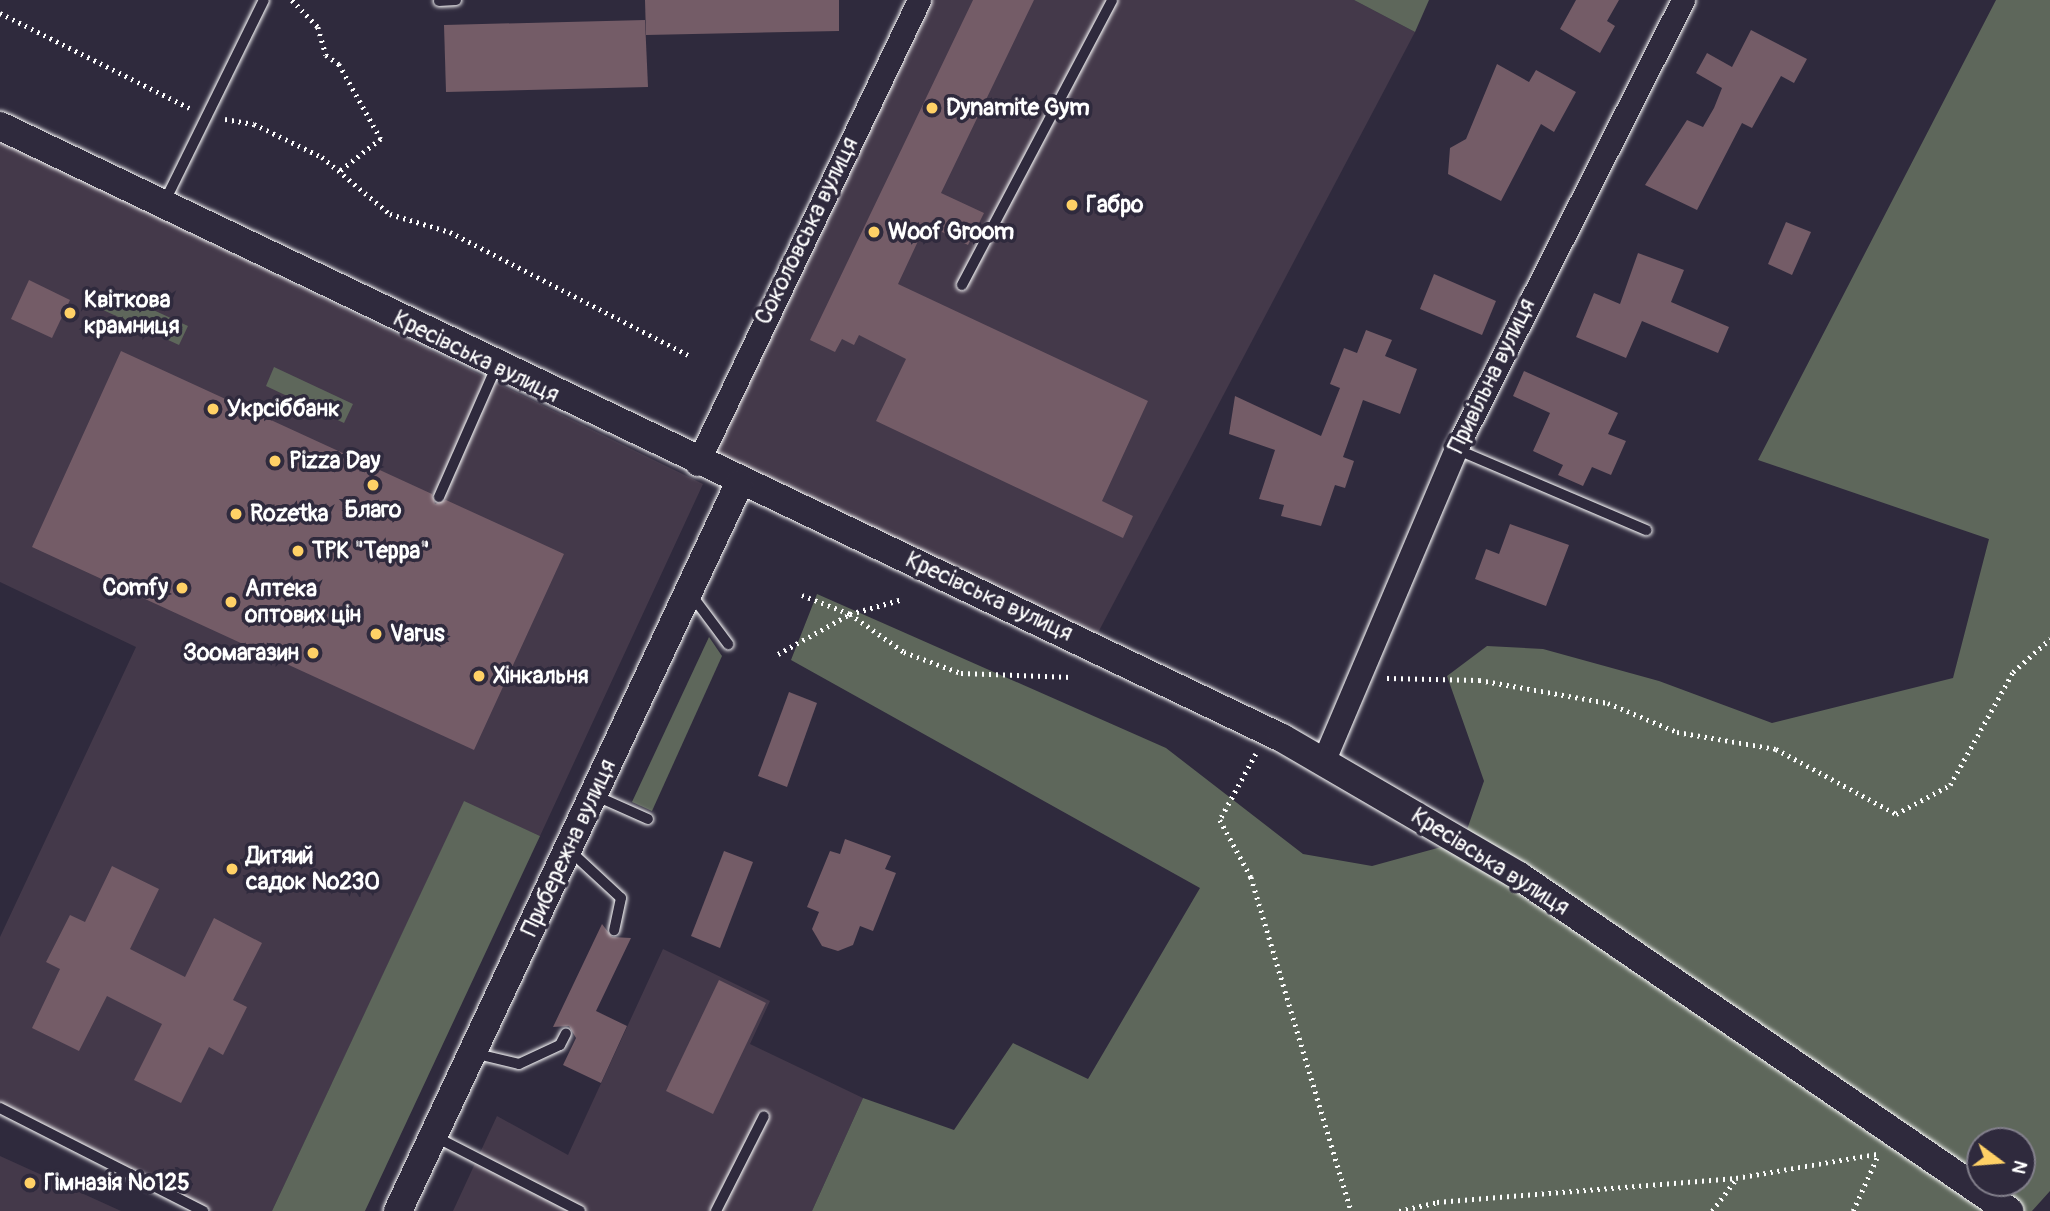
<!DOCTYPE html>
<meta charset="utf-8">
<style>
body{margin:0}
#map{position:relative;width:2050px;height:1211px;overflow:hidden;background:#2f2a3d;font-family:Pangolin,sans-serif}
div>[style]{position:absolute}
.built>*{inset:0;background:#44394a}
.green>*{inset:0;background:#5e675b}
.building>*{inset:0;background:#745c67}
.path>*{height:4.5px;margin-top:-2.25px;transform-origin:0;background:repeating-linear-gradient(90deg,#fff 0 2px,transparent 0 7px)}
.roads{filter:drop-shadow(0 0 2px #fff) drop-shadow(0 0 2px #fff)}
.service>*{height:10px;margin:-5px;padding:0 5px;transform-origin:5px;border-radius:5px;background:#2f2a3d}
.minor>*{height:23px;margin:-11.5px;padding:0 11.5px;transform-origin:11.5px;border-radius:11.5px;background:#2f2a3d}
.tertiary>*{height:28px;margin:-14px;padding:0 14px;transform-origin:14px;border-radius:14px;background:#2f2a3d}
.dots>*{width:19px;height:19px;translate:-50% -50%;box-sizing:border-box;border:4px solid #2f2a3d;border-radius:50%}
span{translate:-50% -50%;white-space:nowrap;text-align:center;line-height:1.15;-webkit-text-stroke:7px #2f2a3d;paint-order:stroke}
.poi-label{font-size:23px;color:#fff;font-weight:700}
.left{translate:0 -50%;text-align:left}
.right{translate:-100% -50%;text-align:right}
.street-label{font-size:23px;color:#fff}
.north{position:absolute;left:1966px;top:1127px;width:70px;height:70px;box-sizing:border-box;background:#2f2a3d;border:2px solid #827f8b;border-radius:50%;rotate:106deg;font-size:19px;font-weight:700;line-height:28px;text-align:center;color:#fff}
.north::after{content:'';display:block;margin:auto;width:24px;height:32px;background:#ffd166;clip-path:polygon(50% 0,100% 100%,50% 72%,0 100%)}
</style>
<div id="map">
<div class="built">
<div style="clip-path:polygon(919px 0,1354px 0,1415px 32px,1092px 644px,697px 464px)"></div>
<div style="clip-path:polygon(0 140px,703px 484px,540px 836px,464px 802px,272px 1211px,212px 1211px,0 1112px,0 937px,136px 647px,0 582px)"></div>
<div style="clip-path:polygon(663px 949px,770px 1001px,750px 1044px,863px 1098px,812px 1211px,453px 1211px,497px 1116px,568px 1155px)"></div>
<div style="clip-path:polygon(0 1156px,121px 1211px,0 1211px)"></div>
</div>
<div class="green">
<div style="clip-path:polygon(1354px 0,1429px 0,1415px 32px)"></div>
<div style="clip-path:polygon(evenodd,1996px 0,2050px 0,2050px 1191px,2032px 1211px,812px 1211px,863px 1098px,954px 1130px,1013px 1043px,1088px 1079px,1200px 888px,791px 660px,817px 594px,1166px 748px,1303px 854px,1372px 866px,1463px 841px,1484px 781px,1447px 676px,1487px 646px,1543px 649px,1659px 681px,1772px 723px,1953px 678px,1989px 539px,1758px 460px,1996px 0,1980px 1141px,2022px 1141px,2022px 1183px,1980px 1183px,1980px 1141px)"></div>
<div style="clip-path:polygon(110px 290px,188px 326px,179px 345px,101px 309px)"></div>
<div style="clip-path:polygon(274px 367px,353px 404px,344px 423px,266px 386px)"></div>
<div style="clip-path:polygon(709px 637px,722px 656px,652px 811px,632px 802px)"></div>
<div style="clip-path:polygon(464px 801px,540px 836px,365px 1211px,272px 1211px)"></div>
</div>
<div class="building">
<div style="clip-path:polygon(645px 0,839px 0,839px 31px,646px 35px)"></div>
<div style="clip-path:polygon(973px 0,1034px 0,941px 193px,984px 213px,968px 245px,926px 224px,898px 284px,1148px 401px,1102px 501px,1133px 516px,1123px 538px,876px 421px,906px 359px,859px 335px,854px 345px,842px 339px,835px 352px,810px 340px)"></div>
<div style="clip-path:polygon(1576px 0,1619px 0,1607px 21px,1615px 26px,1600px 53px,1560px 29px)"></div>
<div style="clip-path:polygon(645px 20px,648px 87px,446px 92px,444px 25px)"></div>
<div style="clip-path:polygon(1751px 30px,1807px 59px,1794px 83px,1781px 76px,1752px 128px,1742px 123px,1697px 210px,1645px 185px,1687px 120px,1703px 127px,1714px 108px,1722px 88px,1696px 73px,1707px 53px,1732px 67px)"></div>
<div style="clip-path:polygon(1497px 64px,1529px 82px,1536px 70px,1576px 92px,1554px 132px,1541px 124px,1501px 201px,1448px 174px,1450px 148px,1466px 139px)"></div>
<div style="clip-path:polygon(1786px 222px,1811px 232px,1792px 275px,1768px 264px)"></div>
<div style="clip-path:polygon(1638px 253px,1684px 270px,1671px 302px,1729px 327px,1718px 353px,1642px 321px,1626px 358px,1576px 337px,1594px 293px,1620px 304px)"></div>
<div style="clip-path:polygon(1434px 274px,1496px 301px,1482px 335px,1420px 309px)"></div>
<div style="clip-path:polygon(29px 280px,70px 300px,52px 338px,11px 319px)"></div>
<div style="clip-path:polygon(1366px 330px,1392px 340px,1385px 356px,1417px 369px,1400px 414px,1363px 400px,1343px 457px,1354px 461px,1345px 488px,1335px 485px,1321px 526px,1281px 516px,1284px 505px,1259px 499px,1275px 450px,1229px 434px,1235px 396px,1321px 436px,1340px 388px,1330px 384px,1344px 348px,1357px 353px)"></div>
<div style="clip-path:polygon(121px 351px,432px 494px,435px 504px,446px 500px,564px 554px,474px 750px,32px 547px)"></div>
<div style="clip-path:polygon(1524px 371px,1618px 413px,1608px 434px,1626px 441px,1611px 475px,1592px 467px,1583px 486px,1558px 475px,1563px 465px,1533px 451px,1550px 413px,1513px 396px)"></div>
<div style="clip-path:polygon(1510px 524px,1569px 545px,1546px 606px,1475px 579px,1486px 549px,1499px 554px)"></div>
<div style="clip-path:polygon(789px 692px,817px 703px,787px 787px,758px 776px)"></div>
<div style="clip-path:polygon(845px 839px,891px 856px,885px 869px,896px 873px,873px 931px,860px 926px,853px 945px,838px 951px,822px 946px,812px 929px,819px 912px,807px 907px,830px 851px,840px 854px)"></div>
<div style="clip-path:polygon(724px 851px,753px 862px,720px 948px,691px 936px)"></div>
<div style="clip-path:polygon(112px 866px,159px 889px,130px 949px,185px 977px,214px 918px,262px 943px,233px 1000px,247px 1007px,223px 1055px,209px 1047px,181px 1103px,134px 1080px,162px 1024px,107px 996px,79px 1051px,32px 1028px,60px 969px,46px 962px,70px 915px,85px 922px)"></div>
<div style="clip-path:polygon(602px 924px,612px 937px,631px 938px,596px 1011px,627px 1026px,601px 1083px,563px 1065px,576px 1038px,569px 1026px,553px 1027px)"></div>
<div style="clip-path:polygon(719px 980px,766px 1003px,713px 1114px,666px 1091px)"></div>
</div>
<div class="path">
<div style="left:292px;top:0;width:37px;rotate:46deg"></div>
<div style="left:318px;top:27px;width:29px;rotate:74deg"></div>
<div style="left:326px;top:55px;width:16px;rotate:35deg"></div>
<div style="left:339px;top:64px;width:86px;rotate:60.8deg"></div>
<div style="left:381px;top:139px;width:53px;rotate:141.8deg"></div>
<div style="left:0;top:13px;width:212px;rotate:26.6deg"></div>
<div style="left:225px;top:119px;width:29px;rotate:10deg"></div>
<div style="left:254px;top:124px;width:76px;rotate:25.9deg"></div>
<div style="left:322px;top:157px;width:89px;rotate:40deg"></div>
<div style="left:390px;top:214px;width:63px;rotate:16.7deg"></div>
<div style="left:450px;top:232px;width:268px;rotate:27.3deg"></div>
<div style="left:802px;top:595px;width:52px;rotate:21.6deg"></div>
<div style="left:850px;top:614px;width:66px;rotate:35.1deg"></div>
<div style="left:904px;top:652px;width:61px;rotate:20.2deg"></div>
<div style="left:961px;top:673px;width:111px;rotate:2.1deg"></div>
<div style="left:778px;top:654px;width:82px;rotate:-29.1deg"></div>
<div style="left:850px;top:614px;width:55px;rotate:-15.8deg"></div>
<div style="left:1387px;top:678px;width:92px;rotate:1.2deg"></div>
<div style="left:1479px;top:680px;width:131px;rotate:10.1deg"></div>
<div style="left:1608px;top:703px;width:75px;rotate:22.8deg"></div>
<div style="left:1677px;top:732px;width:100px;rotate:9.7deg"></div>
<div style="left:1776px;top:749px;width:136px;rotate:28.4deg"></div>
<div style="left:1896px;top:814px;width:61px;rotate:-28.2deg"></div>
<div style="left:1950px;top:785px;width:129px;rotate:-60.9deg"></div>
<div style="left:2013px;top:672px;width:50px;rotate:-41.7deg"></div>
<div style="left:1256px;top:754px;width:75px;rotate:118.6deg"></div>
<div style="left:1220px;top:820px;width:65px;rotate:61.5deg"></div>
<div style="left:1251px;top:877px;width:349px;rotate:73.3deg"></div>
<div style="left:1399px;top:1211px;width:39px;rotate:-13deg"></div>
<div style="left:1437px;top:1202px;width:300px;rotate:-4.6deg"></div>
<div style="left:1736px;top:1178px;width:143px;rotate:-9.7deg"></div>
<div style="left:1712px;top:1211px;width:40px;rotate:-53deg"></div>
<div style="left:1853px;top:1211px;width:61px;rotate:-65.9deg"></div>
</div>
<div class="roads">
<div class="service">
<div style="left:439px;top:1px;width:17px;rotate:-3deg"></div>
<div style="left:164px;top:203px;width:226px;rotate:-63.8deg"></div>
<div style="left:962px;top:285px;width:322px;rotate:-62.2deg"></div>
<div style="left:1456px;top:449px;width:207px;rotate:23.1deg"></div>
<div style="left:439px;top:497px;width:142px;rotate:-66.3deg"></div>
<div style="left:690px;top:593px;width:64px;rotate:53.3deg"></div>
<div style="left:594px;top:795px;width:59px;rotate:24deg"></div>
<div style="left:568px;top:849px;width:72px;rotate:42.8deg"></div>
<div style="left:621px;top:898px;width:33px;rotate:102deg"></div>
<div style="left:473px;top:1053px;width:47px;rotate:13.4deg"></div>
<div style="left:519px;top:1064px;width:45px;rotate:-24.9deg"></div>
<div style="left:560px;top:1045px;width:13px;rotate:-63deg"></div>
<div style="left:0;top:1108px;width:228px;rotate:26.9deg"></div>
<div style="left:434px;top:1136px;width:164px;rotate:27.2deg"></div>
<div style="left:716px;top:1211px;width:106px;rotate:-63.2deg"></div>
</div>
<div class="minor">
<div style="left:697px;top:464px;width:514px;rotate:-64.43deg"></div>
<div style="left:1323px;top:762px;width:340px;rotate:-67deg"></div>
<div style="left:1456px;top:449px;width:503px;rotate:-63.18deg"></div>
</div>
<div class="tertiary">
<div style="left:0;top:126px;width:1421px;rotate:25.52deg"></div>
<div style="left:1282px;top:738px;width:274px;rotate:30.2deg"></div>
<div style="left:1519px;top:876px;width:594px;rotate:34.36deg"></div>
<div style="left:398px;top:1211px;width:803px;rotate:-64.87deg"></div>
</div>
</div>
<div class="dots">
<div style="left:932px;top:108px;background:#ffd166"></div>
<div style="left:1072px;top:205px;background:#ffd166"></div>
<div style="left:874px;top:232px;background:#ffd166"></div>
<div style="left:70px;top:313px;background:#ffd166"></div>
<div style="left:213px;top:409px;background:#ffd166"></div>
<div style="left:275px;top:461px;background:#ffd166"></div>
<div style="left:373px;top:485px;background:#ffd166"></div>
<div style="left:236px;top:514px;background:#ffd166"></div>
<div style="left:298px;top:551px;background:#ffd166"></div>
<div style="left:182px;top:588px;background:#ffd166"></div>
<div style="left:231px;top:602px;background:#ffd166"></div>
<div style="left:376px;top:634px;background:#ffd166"></div>
<div style="left:313px;top:653px;background:#ffd166"></div>
<div style="left:479px;top:676px;background:#ffd166"></div>
<div style="left:232px;top:869px;background:#ffd166"></div>
<div style="left:30px;top:1183px;background:#ffd166"></div>
</div>
<div class="poi-label">
<span class="left" style="left:946px;top:108px">Dynamite Gym</span>
<span class="left" style="left:1086px;top:205px">Габро</span>
<span class="left" style="left:888px;top:232px">Woof Groom</span>
<span class="left" style="left:84px;top:313px">Квіткова<br>крамниця</span>
<span class="left" style="left:227px;top:409px">Укрсіббанк</span>
<span class="left" style="left:289px;top:461px">Pizza Day</span>
<span style="left:373px;top:510px">Благо</span>
<span class="left" style="left:250px;top:514px">Rozetka</span>
<span class="left" style="left:312px;top:551px">ТРК "Терра"</span>
<span class="right" style="left:168px;top:588px">Comfy</span>
<span class="left" style="left:245px;top:602px">Аптека<br>оптових цін</span>
<span class="left" style="left:390px;top:634px">Varus</span>
<span class="right" style="left:299px;top:653px">Зоомагазин</span>
<span class="left" style="left:493px;top:676px">Хінкальня</span>
<span class="left" style="left:246px;top:869px">Дитяий<br>садок №230</span>
<span class="left" style="left:44px;top:1183px">Гімназія №125</span>
</div>
<div class="street-label">
<span style="left:807px;top:231px;rotate:-64deg">Соколовська вулиця</span>
<span style="left:476px;top:357px;rotate:26deg">Кресівська вулиця</span>
<span style="left:1492px;top:376px;rotate:-64deg">Привільна вулиця</span>
<span style="left:989px;top:597px;rotate:25deg">Кресівська вулиця</span>
<span style="left:569px;top:848px;rotate:-65deg">Прибережна вулиця</span>
<span style="left:1490px;top:862px;rotate:32deg">Кресівська вулиця</span>
</div>
<div class="north">N</div>
</div>
